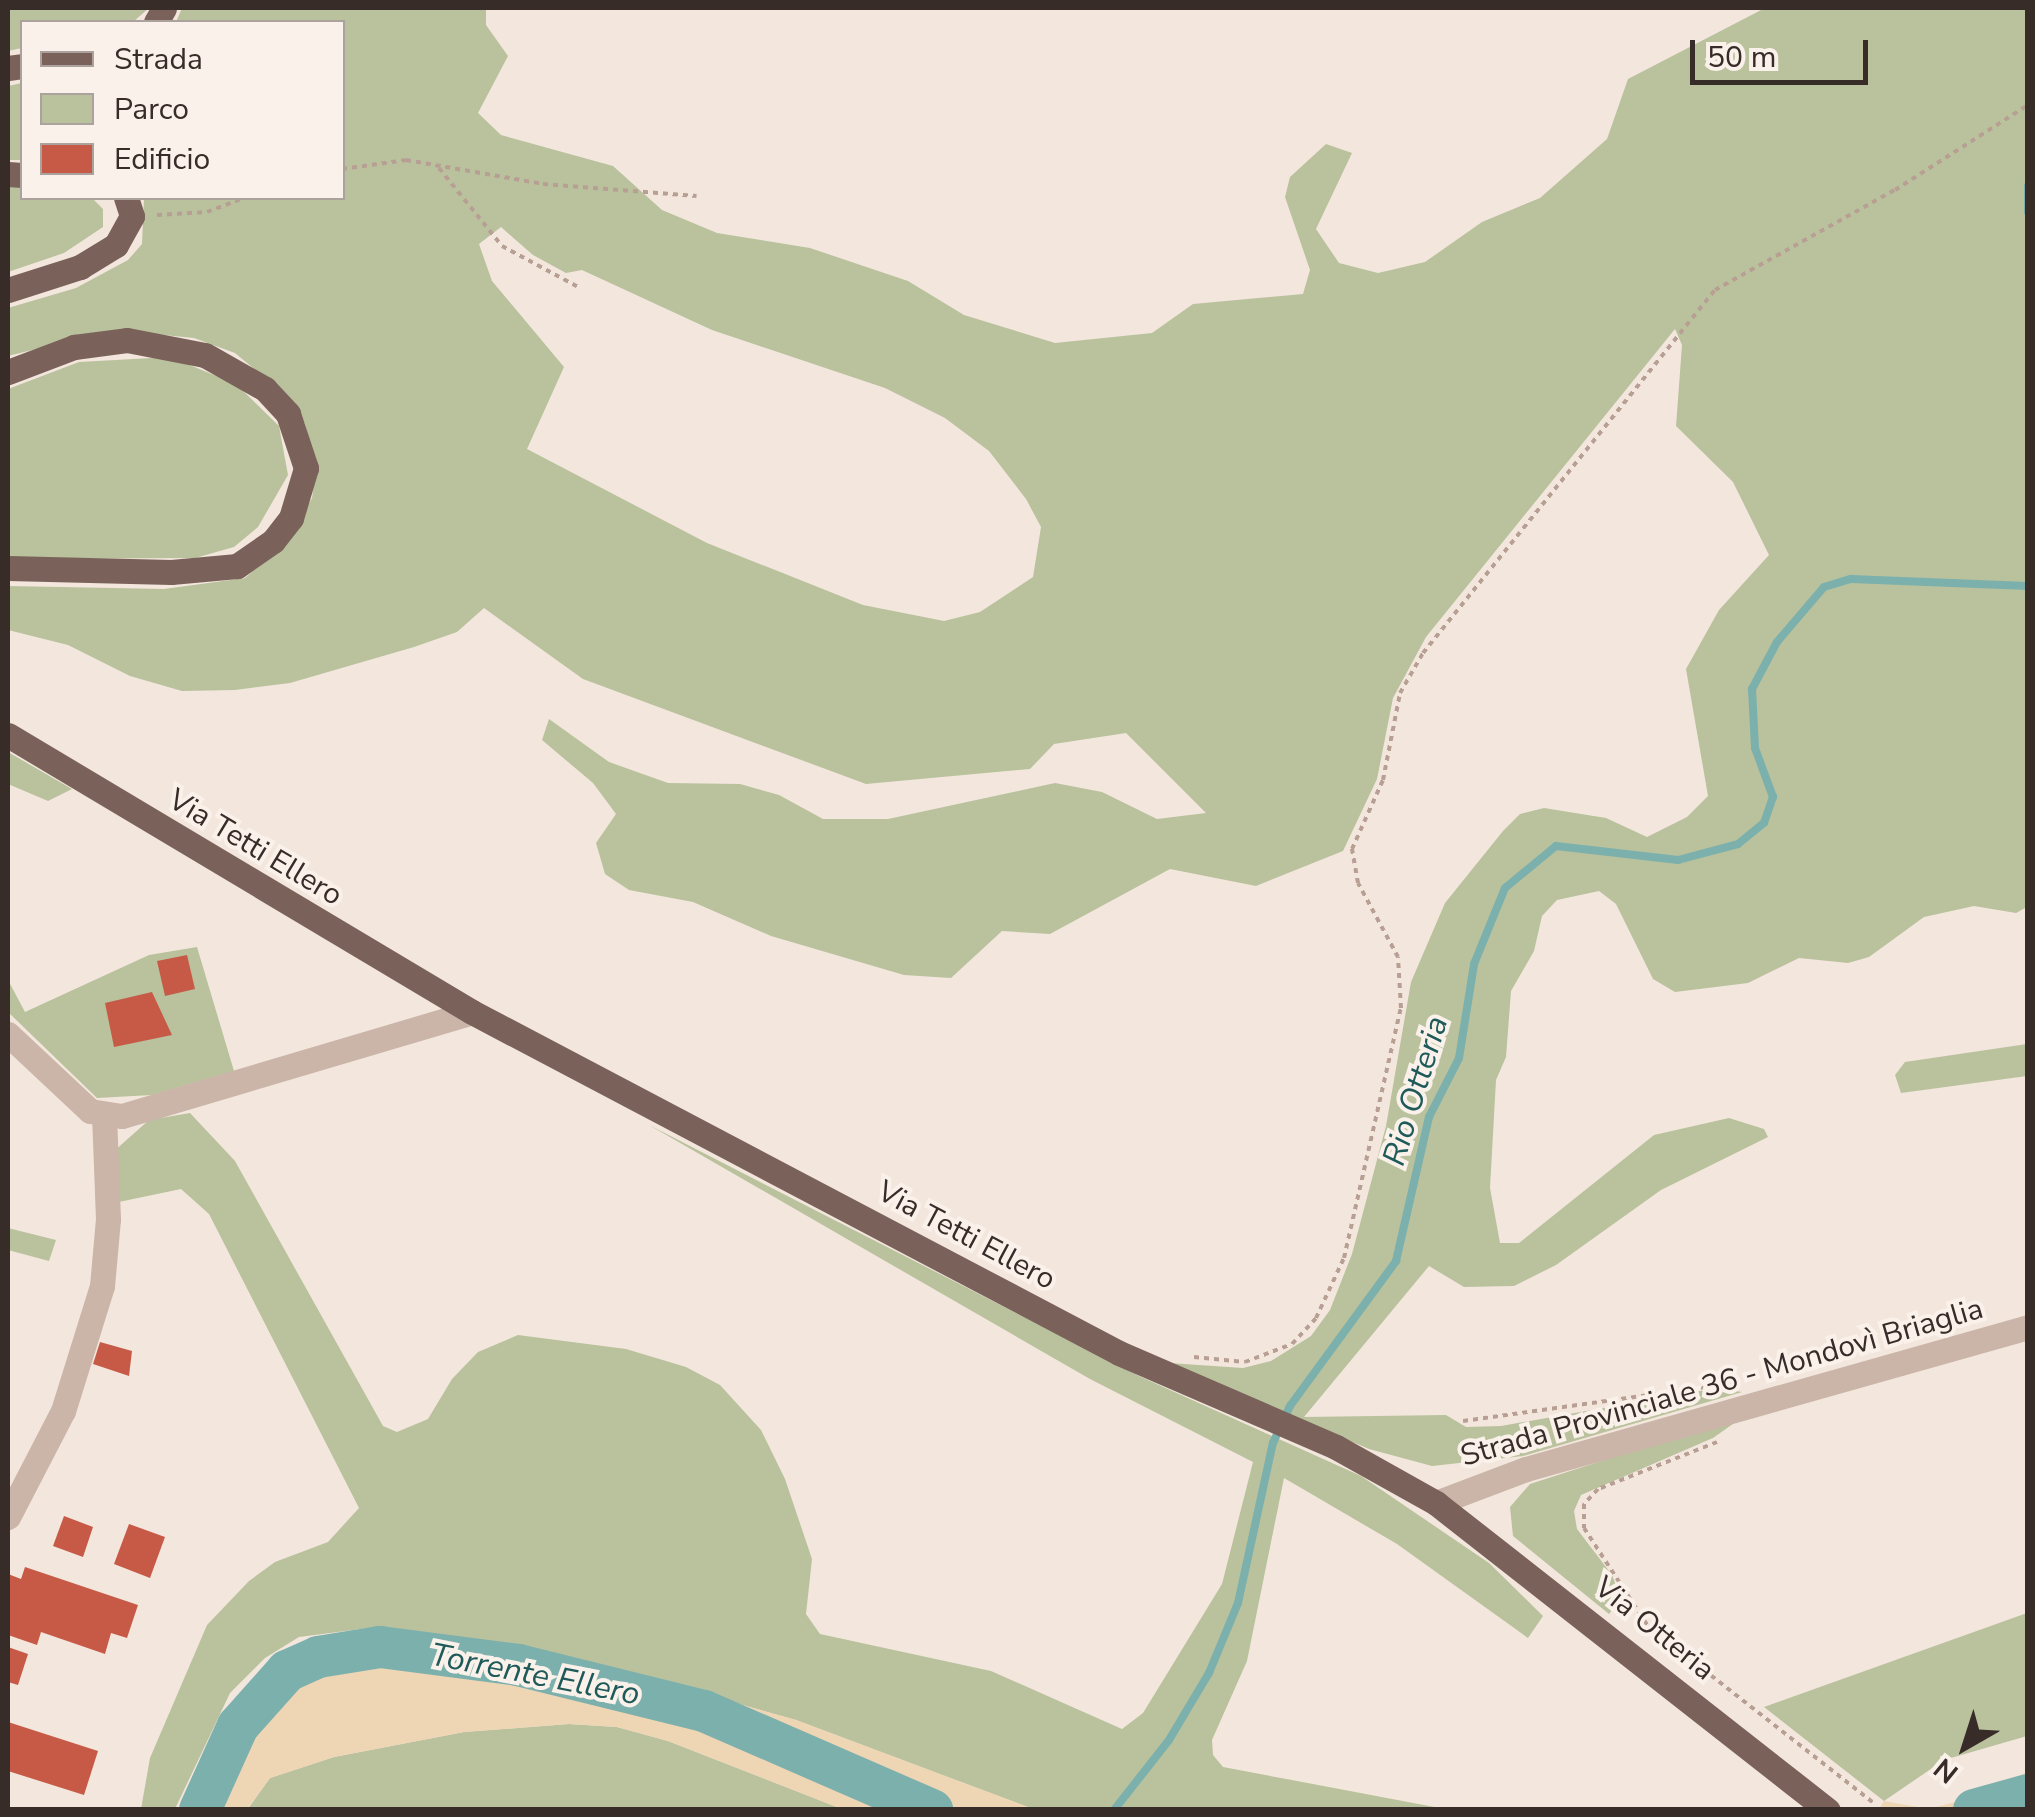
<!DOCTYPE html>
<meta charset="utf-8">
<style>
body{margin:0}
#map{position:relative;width:2035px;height:1817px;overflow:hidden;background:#f3e6dd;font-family:"Nunito Sans",sans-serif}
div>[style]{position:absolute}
.green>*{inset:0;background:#b9c29d}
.sand>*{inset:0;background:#eed5b4}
.stream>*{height:8px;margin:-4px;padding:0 4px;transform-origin:4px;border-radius:4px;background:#7cb0ad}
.river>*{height:42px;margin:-21px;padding:0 21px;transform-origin:21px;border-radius:21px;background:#7cb0ad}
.building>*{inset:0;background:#c75a47}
.path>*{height:4px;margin-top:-2px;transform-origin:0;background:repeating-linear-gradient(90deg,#b79f93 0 5px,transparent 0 10px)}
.minor>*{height:25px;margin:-12.5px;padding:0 12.5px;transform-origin:12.5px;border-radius:12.5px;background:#cbb5a9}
.major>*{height:25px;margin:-12.5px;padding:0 12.5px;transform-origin:12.5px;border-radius:12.5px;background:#7a625a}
span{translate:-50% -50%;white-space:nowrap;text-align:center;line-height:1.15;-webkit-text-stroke:8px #faf1ea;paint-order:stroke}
.street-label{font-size:30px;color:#382c29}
.water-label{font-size:32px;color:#1e5a59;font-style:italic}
.frame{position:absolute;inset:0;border:10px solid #382c29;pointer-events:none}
.legend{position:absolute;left:20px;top:20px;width:325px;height:180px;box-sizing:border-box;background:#faf1ea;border:2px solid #aca29d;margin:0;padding:12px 18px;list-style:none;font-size:30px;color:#382c29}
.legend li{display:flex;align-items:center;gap:20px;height:50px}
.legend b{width:50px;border:2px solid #aca29d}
.north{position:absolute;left:1915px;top:1697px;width:100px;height:100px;-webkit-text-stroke:8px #faf1ea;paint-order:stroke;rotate:219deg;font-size:28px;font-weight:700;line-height:40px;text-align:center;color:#382c29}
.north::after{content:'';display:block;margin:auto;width:35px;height:45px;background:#382c29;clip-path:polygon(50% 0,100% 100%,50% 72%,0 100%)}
.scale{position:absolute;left:1690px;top:40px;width:178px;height:45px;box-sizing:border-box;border:5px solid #382c29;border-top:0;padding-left:12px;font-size:30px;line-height:35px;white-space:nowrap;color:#382c29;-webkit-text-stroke:8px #faf1ea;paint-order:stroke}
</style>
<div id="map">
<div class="green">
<div style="clip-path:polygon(8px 8px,149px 8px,133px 22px,22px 22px,22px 48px,8px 51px)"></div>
<div style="clip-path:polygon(evenodd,182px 8px,486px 8px,486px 25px,508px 56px,478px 113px,501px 135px,613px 166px,662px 210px,717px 233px,810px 248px,908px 281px,964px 315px,1055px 343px,1152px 333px,1193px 304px,1303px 294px,1310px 270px,1285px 197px,1290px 177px,1326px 144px,1352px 153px,1316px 229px,1339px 263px,1378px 273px,1425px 262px,1482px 222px,1540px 198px,1607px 139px,1628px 79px,1765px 8px,2027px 8px,2027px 907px,2016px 913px,1974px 906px,1924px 917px,1869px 957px,1848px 963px,1799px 958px,1748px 983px,1675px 992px,1653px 979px,1616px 904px,1599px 891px,1557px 900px,1542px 916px,1534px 951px,1511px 991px,1506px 1057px,1496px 1080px,1490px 1188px,1500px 1243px,1519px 1243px,1654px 1135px,1729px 1118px,1764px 1129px,1768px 1137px,1661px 1190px,1556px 1265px,1514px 1286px,1464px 1287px,1429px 1266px,1304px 1417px,1446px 1415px,1466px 1427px,1501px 1426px,1717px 1388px,1742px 1392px,1523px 1456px,1432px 1466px,1369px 1449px,1169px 1363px,1243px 1368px,1271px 1361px,1311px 1336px,1330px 1310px,1352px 1254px,1386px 1126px,1411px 982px,1445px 903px,1503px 831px,1520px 814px,1544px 808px,1606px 818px,1647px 837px,1687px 817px,1708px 796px,1686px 669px,1719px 610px,1769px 555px,1733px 482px,1676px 426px,1682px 345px,1675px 329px,1426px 637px,1393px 698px,1377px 779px,1343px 851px,1256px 886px,1170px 869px,1050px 934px,1002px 931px,951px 978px,904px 975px,771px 936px,693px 902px,629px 890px,605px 874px,596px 843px,616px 814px,593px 783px,542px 740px,549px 719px,609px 762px,668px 783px,740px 784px,779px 795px,823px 819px,888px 819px,1055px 783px,1102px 792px,1157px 819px,1206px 813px,1126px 733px,1054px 744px,1030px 769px,866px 784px,583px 679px,484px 608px,457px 632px,414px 647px,290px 683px,235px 690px,182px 691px,130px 676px,68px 645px,8px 630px,8px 586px,164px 589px,245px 578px,287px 542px,312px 498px,316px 471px,305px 424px,290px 399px,235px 353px,194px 338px,113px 330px,8px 356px,8px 308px,76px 288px,128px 260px,142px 244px,144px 198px,342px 198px,342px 22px,176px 22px,182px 8px,501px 227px,533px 255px,566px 273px,582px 270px,712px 330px,885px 388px,945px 418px,989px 451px,1026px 499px,1041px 527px,1033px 577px,980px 612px,944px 621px,863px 605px,707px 543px,527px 449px,564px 367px,492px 281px,479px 244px,501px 227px)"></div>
<div style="clip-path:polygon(22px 83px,22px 160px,8px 160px,8px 86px)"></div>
<div style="clip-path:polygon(8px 187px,22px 187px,22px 198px,92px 198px,103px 209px,103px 227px,64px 253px,8px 272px)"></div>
<div style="clip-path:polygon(170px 357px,236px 384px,279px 426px,288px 475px,258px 527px,234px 547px,195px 558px,8px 559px,8px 389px,79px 362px)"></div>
<div style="clip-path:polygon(8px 752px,72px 789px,48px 801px,8px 784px)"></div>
<div style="clip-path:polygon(197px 947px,234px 1071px,152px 1095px,97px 1098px,8px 1012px,8px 980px,25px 1012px,149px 955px)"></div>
<div style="clip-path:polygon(2027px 1044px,2027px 1076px,1901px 1093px,1895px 1075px,1905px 1062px)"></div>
<div style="clip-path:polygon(190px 1113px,235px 1161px,383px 1426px,397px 1432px,428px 1419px,452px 1379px,478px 1352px,518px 1335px,626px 1349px,686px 1367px,720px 1385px,761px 1430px,785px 1479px,812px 1559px,806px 1614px,820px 1634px,991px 1671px,1122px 1729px,1143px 1713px,1222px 1584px,1253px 1462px,1090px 1379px,649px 1125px,1139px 1376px,1361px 1476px,1489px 1563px,1543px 1616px,1528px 1638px,1397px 1544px,1284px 1478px,1247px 1661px,1212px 1740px,1213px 1755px,1223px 1767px,1445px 1809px,1033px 1809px,796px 1720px,576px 1658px,369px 1628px,299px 1637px,265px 1658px,230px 1693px,175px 1809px,141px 1809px,150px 1758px,207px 1625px,249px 1581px,275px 1562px,328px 1542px,359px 1508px,209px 1214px,181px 1189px,114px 1203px,113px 1152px,149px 1120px)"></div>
<div style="clip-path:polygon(8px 1228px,56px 1240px,49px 1261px,8px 1250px)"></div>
<div style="clip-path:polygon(1747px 1414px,1713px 1438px,1581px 1495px,1574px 1511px,1577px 1529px,1612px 1575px,1621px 1599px,1609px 1614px,1513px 1536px,1510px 1507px,1530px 1484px)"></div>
<div style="clip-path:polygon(2027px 1613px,2027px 1736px,1944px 1760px,1884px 1801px,1764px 1707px)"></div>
<div style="clip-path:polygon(569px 1724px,617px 1727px,668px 1741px,842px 1809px,247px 1810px,270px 1778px,334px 1757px,464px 1732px)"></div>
</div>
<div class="sand">
<div style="clip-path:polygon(369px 1628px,576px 1658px,796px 1720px,1033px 1809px,842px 1809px,668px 1741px,617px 1727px,569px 1724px,464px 1732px,334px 1757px,270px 1778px,247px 1809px,187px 1809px,231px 1714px,256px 1682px,313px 1645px)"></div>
<div style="clip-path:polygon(2027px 1772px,2027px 1809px,1879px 1809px,1884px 1801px,1929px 1809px,1989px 1793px)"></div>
</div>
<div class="stream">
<div style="left:2028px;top:186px;width:26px;rotate:90deg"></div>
<div style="left:1114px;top:1810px;width:89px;rotate:-51.8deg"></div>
<div style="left:1169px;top:1740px;width:78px;rotate:-59.2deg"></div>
<div style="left:1209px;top:1673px;width:76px;rotate:-67.5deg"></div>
<div style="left:1238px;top:1603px;width:164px;rotate:-77.7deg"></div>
<div style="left:1273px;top:1443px;width:41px;rotate:-65.3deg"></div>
<div style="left:1290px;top:1406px;width:180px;rotate:-53.8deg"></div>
<div style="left:1396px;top:1261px;width:148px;rotate:-77.1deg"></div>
<div style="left:1429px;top:1117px;width:66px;rotate:-63deg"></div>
<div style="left:1459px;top:1058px;width:95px;rotate:-80.9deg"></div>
<div style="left:1474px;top:964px;width:82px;rotate:-67.8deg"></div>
<div style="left:1505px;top:888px;width:66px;rotate:-39.5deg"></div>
<div style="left:1556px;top:846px;width:123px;rotate:6.5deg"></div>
<div style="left:1678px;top:860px;width:62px;rotate:-14.9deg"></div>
<div style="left:1738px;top:844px;width:33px;rotate:-39deg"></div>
<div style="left:1764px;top:823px;width:28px;rotate:-71deg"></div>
<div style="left:1773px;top:797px;width:52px;rotate:-110.2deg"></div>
<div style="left:1755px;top:748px;width:59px;rotate:-92.9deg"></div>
<div style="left:1752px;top:689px;width:53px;rotate:-62deg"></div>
<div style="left:1777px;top:642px;width:72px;rotate:-49.5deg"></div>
<div style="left:1824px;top:587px;width:28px;rotate:-17deg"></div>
<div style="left:1851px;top:579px;width:177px;rotate:2.3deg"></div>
</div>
<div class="river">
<div style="left:200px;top:1810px;width:92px;rotate:-65.7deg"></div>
<div style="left:238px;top:1726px;width:74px;rotate:-48.3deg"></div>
<div style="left:287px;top:1671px;width:34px;rotate:-24deg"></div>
<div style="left:318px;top:1657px;width:63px;rotate:-9.2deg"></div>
<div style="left:380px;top:1647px;width:139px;rotate:7.4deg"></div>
<div style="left:518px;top:1665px;width:192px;rotate:13.9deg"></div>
<div style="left:704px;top:1711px;width:249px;rotate:23.5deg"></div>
<div style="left:1974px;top:1810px;width:56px;rotate:-15.5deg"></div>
</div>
<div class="building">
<div style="clip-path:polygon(187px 955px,195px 989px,165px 996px,157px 961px)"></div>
<div style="clip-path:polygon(152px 992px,172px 1035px,114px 1047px,105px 1003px)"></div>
<div style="clip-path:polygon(100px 1342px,132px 1351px,129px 1376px,93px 1364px)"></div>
<div style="clip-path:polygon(64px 1516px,93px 1527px,83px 1557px,53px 1546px)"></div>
<div style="clip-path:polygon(129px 1524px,165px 1537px,150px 1578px,114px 1564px)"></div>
<div style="clip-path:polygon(25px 1567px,138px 1605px,127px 1638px,111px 1633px,105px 1654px,41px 1632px,37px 1645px,8px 1635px,8px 1574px,21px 1579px)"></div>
<div style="clip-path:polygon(8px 1647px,28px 1654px,18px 1685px,8px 1682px)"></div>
<div style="clip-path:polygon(8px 1722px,98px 1751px,84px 1795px,8px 1771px)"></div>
</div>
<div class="path">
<div style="left:439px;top:168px;width:100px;rotate:51.1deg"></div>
<div style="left:502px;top:246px;width:86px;rotate:28.3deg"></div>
<div style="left:342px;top:169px;width:65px;rotate:-8deg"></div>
<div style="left:406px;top:160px;width:139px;rotate:9.9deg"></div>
<div style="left:543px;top:184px;width:154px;rotate:4.5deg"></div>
<div style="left:157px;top:215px;width:50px;rotate:-3.4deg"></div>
<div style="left:207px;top:212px;width:39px;rotate:-21deg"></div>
<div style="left:1194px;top:1357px;width:51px;rotate:5.6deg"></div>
<div style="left:1245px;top:1362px;width:50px;rotate:-21deg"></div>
<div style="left:1292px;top:1344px;width:35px;rotate:-47deg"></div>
<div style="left:1316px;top:1318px;width:66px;rotate:-65deg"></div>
<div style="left:1344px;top:1258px;width:256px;rotate:-77.2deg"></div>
<div style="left:1401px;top:1008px;width:51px;rotate:-93.4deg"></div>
<div style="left:1398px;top:957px;width:84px;rotate:-118.4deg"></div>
<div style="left:1358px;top:883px;width:35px;rotate:-100deg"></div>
<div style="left:1352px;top:849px;width:76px;rotate:-65.8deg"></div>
<div style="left:1383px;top:780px;width:89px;rotate:-78.9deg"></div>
<div style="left:1400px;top:693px;width:46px;rotate:-60.1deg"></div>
<div style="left:1423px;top:653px;width:466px;rotate:-51.2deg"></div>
<div style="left:1715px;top:290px;width:206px;rotate:-29.1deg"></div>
<div style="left:1895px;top:190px;width:158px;rotate:-32.6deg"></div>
<div style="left:1463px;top:1421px;width:272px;rotate:-8deg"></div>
<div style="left:1717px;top:1442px;width:128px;rotate:158.4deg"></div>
<div style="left:1598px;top:1489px;width:21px;rotate:133deg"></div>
<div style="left:1584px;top:1504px;width:24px;rotate:90deg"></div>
<div style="left:1584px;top:1528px;width:117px;rotate:56.9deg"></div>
<div style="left:1648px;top:1626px;width:288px;rotate:38.1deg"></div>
</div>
<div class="minor">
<div style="left:8px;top:1034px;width:112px;rotate:43.2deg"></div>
<div style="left:90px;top:1111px;width:32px;rotate:9deg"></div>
<div style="left:122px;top:1116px;width:365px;rotate:-16.5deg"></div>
<div style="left:1436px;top:1503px;width:96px;rotate:-20.7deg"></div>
<div style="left:1526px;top:1469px;width:522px;rotate:-15.79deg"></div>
<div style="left:8px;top:1517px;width:119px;rotate:-62.6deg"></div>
<div style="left:63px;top:1411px;width:131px;rotate:-72.7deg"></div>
<div style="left:102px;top:1286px;width:67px;rotate:-84.9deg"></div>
<div style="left:108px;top:1219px;width:103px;rotate:-92.2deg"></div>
</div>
<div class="major">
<div style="left:156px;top:22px;width:16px;rotate:-60deg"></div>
<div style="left:8px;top:68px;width:14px;rotate:-8deg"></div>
<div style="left:8px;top:174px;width:14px;rotate:4deg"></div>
<div style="left:8px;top:290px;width:76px;rotate:-17.7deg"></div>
<div style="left:80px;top:267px;width:42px;rotate:-31.4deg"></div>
<div style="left:116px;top:245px;width:33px;rotate:-61deg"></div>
<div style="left:132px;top:216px;width:19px;rotate:-108deg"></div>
<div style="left:8px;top:372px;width:71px;rotate:-20.7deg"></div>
<div style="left:74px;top:347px;width:53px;rotate:-7.5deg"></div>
<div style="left:127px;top:340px;width:79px;rotate:10.9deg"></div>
<div style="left:205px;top:355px;width:69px;rotate:29.5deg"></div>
<div style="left:265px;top:389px;width:34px;rotate:47deg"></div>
<div style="left:288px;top:414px;width:57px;rotate:71.6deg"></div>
<div style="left:306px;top:468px;width:52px;rotate:106.7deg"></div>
<div style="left:291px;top:518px;width:29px;rotate:128deg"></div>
<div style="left:273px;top:541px;width:44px;rotate:145.2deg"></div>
<div style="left:237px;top:566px;width:66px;rotate:174.8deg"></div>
<div style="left:171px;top:572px;width:163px;rotate:-178.6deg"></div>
<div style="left:8px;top:735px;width:540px;rotate:30.84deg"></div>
<div style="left:472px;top:1012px;width:731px;rotate:27.79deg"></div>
<div style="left:1119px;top:1353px;width:236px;rotate:23.4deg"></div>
<div style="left:1336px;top:1447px;width:115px;rotate:29.2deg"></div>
<div style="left:1436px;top:1503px;width:498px;rotate:38.1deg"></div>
</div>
<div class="street-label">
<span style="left:255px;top:848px;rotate:31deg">Via Tetti Ellero</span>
<span style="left:966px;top:1236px;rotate:28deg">Via Tetti Ellero</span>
<span style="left:1722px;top:1383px;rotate:-16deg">Strada Provinciale 36 - Mondovì Briaglia</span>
<span style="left:1654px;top:1629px;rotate:39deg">Via Otteria</span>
</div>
<div class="water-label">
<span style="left:1416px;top:1091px;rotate:-73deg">Rio Otteria</span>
<span style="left:535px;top:1675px;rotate:11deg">Torrente Ellero</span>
</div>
<div class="frame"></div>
<ul class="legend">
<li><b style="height:12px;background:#7a625a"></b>Strada</li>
<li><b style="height:28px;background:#b9c29d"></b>Parco</li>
<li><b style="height:28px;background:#c75a47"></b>Edificio</li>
</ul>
<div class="north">N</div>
<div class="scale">50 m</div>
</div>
